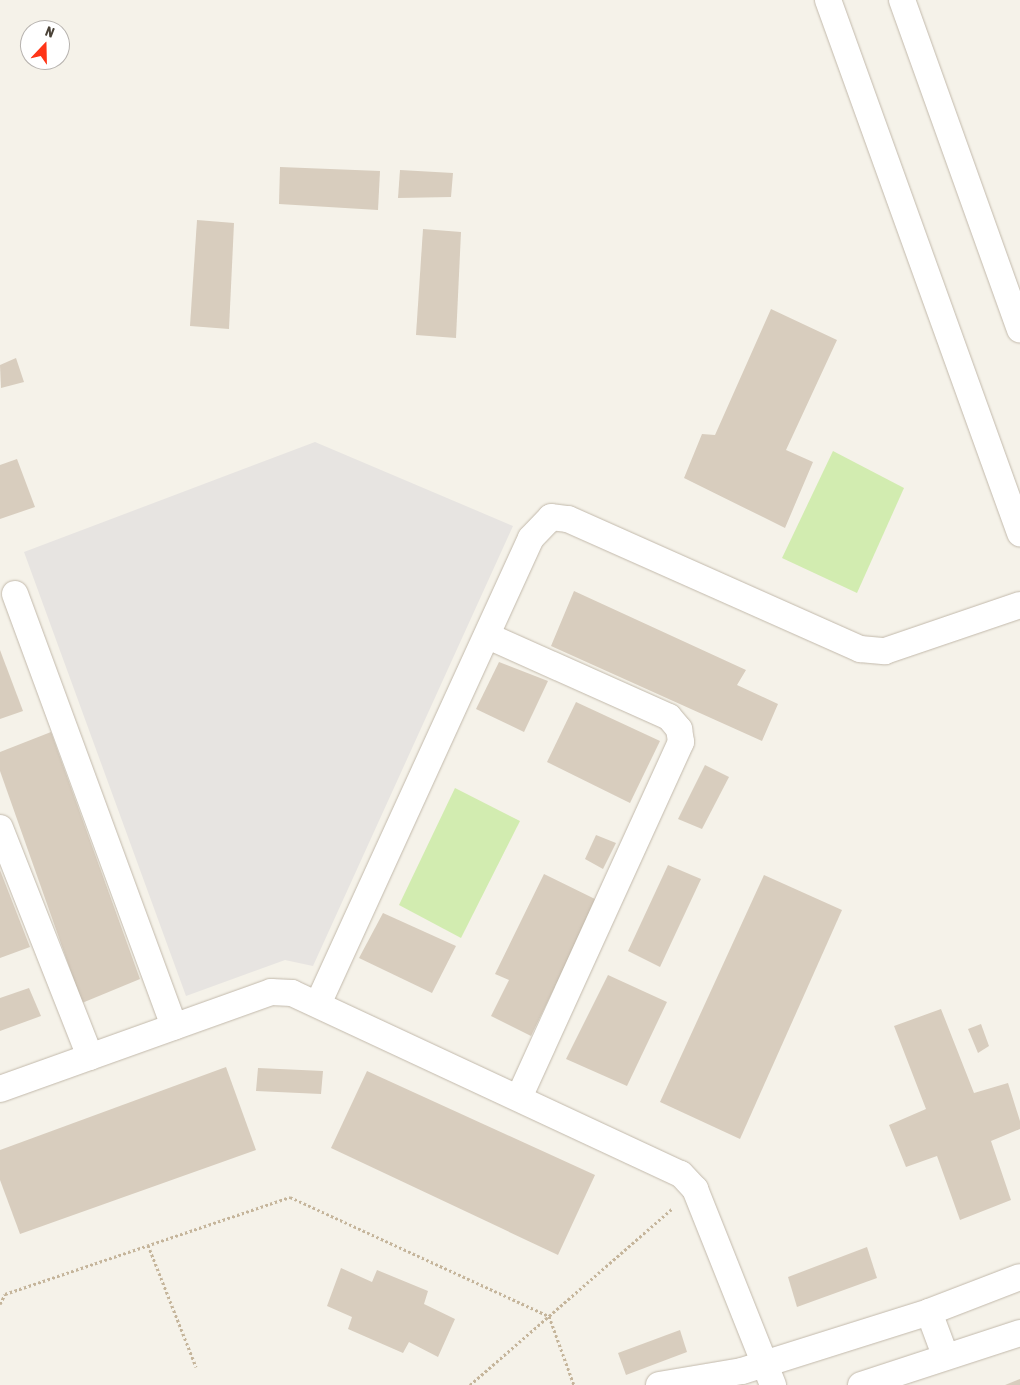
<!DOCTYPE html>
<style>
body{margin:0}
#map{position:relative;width:1020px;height:1385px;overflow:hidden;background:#f5f2e9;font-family:"Asap Condensed",sans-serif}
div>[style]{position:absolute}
.green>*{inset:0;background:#d2ecb0}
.parking>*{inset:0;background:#e7e4e1}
.building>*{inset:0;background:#d8cdbe}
.path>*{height:3px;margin-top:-1.5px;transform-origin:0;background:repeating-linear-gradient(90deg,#c5b59b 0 2.5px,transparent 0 5px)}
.roads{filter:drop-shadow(0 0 1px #c2b9ab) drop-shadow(0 0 1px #c2b9ab)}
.minor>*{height:26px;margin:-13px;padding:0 13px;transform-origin:13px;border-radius:13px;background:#fff}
span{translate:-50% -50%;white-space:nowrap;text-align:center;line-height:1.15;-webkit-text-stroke:4px #fff;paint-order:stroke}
.north{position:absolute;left:20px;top:20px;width:50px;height:50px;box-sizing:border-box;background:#fff;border:1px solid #b7b3af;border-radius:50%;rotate:21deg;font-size:14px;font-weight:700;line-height:20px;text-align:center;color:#4a4237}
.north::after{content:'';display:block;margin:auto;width:18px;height:22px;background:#ff3517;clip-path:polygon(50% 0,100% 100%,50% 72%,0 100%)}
</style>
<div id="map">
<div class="green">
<div style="clip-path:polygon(833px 451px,904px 488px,857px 593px,782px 558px)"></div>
<div style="clip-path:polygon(455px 788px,520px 821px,461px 938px,399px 905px)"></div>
</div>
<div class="parking">
<div style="clip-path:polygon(315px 442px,513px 526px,313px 966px,285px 960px,186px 996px,24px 552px)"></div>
</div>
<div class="building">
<div style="clip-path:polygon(280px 167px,380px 171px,378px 210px,279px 204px)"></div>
<div style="clip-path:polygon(400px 170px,453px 173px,451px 197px,398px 198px)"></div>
<div style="clip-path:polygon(197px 220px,234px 223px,229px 329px,190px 326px)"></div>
<div style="clip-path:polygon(423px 229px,461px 232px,456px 338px,416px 335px)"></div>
<div style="clip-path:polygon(771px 309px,837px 340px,786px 450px,813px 462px,785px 528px,684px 478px,702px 434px,715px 435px)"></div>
<div style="clip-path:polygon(16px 358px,24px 382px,1px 388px,0 365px)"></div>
<div style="clip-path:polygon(17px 459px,35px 507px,0 519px,0 465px)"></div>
<div style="clip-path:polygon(574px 591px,746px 670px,737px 685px,778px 704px,762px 741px,551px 646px)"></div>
<div style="clip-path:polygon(0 650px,23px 711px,0 719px)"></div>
<div style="clip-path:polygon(499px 662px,548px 681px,524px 732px,476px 709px)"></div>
<div style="clip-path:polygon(576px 702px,660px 741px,630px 803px,547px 762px)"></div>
<div style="clip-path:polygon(51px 732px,140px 979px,82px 1003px,0 771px,0 752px)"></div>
<div style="clip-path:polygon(705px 765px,729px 777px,702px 829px,678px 819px)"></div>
<div style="clip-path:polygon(596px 835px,616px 843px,603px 869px,585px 859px)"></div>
<div style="clip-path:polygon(668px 865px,701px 879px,660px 967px,628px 951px)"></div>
<div style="clip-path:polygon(0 870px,30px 947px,0 958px)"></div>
<div style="clip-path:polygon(544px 874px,597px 900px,531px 1036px,491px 1016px,509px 980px,495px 974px)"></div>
<div style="clip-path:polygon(764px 875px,842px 910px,740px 1139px,660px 1102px)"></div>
<div style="clip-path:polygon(383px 913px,456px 946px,432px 993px,359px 958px)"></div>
<div style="clip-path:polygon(608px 975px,667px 1002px,627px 1086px,566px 1059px)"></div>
<div style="clip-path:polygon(29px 988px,41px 1016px,0 1031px,0 998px)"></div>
<div style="clip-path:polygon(941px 1009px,974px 1093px,1008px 1083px,1020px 1121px,1020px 1129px,991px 1141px,1011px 1200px,960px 1220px,937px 1156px,906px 1167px,889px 1125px,926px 1109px,894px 1026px)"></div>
<div style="clip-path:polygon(981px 1024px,989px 1046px,978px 1053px,968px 1029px)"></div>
<div style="clip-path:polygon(226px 1067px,256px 1150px,20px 1234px,0 1180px,0 1150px)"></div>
<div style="clip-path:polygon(258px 1068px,323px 1071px,321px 1094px,256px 1091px)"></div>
<div style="clip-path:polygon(367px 1071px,595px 1175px,558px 1255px,331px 1148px)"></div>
<div style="clip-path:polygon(867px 1247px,877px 1278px,797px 1307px,788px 1277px)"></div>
<div style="clip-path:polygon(341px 1268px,372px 1282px,377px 1270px,428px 1291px,424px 1304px,455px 1319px,438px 1357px,409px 1342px,403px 1353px,348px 1329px,352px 1317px,327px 1306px)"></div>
<div style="clip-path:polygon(680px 1330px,687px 1352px,626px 1375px,618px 1353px)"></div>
<div style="clip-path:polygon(1020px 1379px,1020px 1385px,1005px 1385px)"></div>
</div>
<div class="path">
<div style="left:148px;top:1245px;width:131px;rotate:68.5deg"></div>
<div style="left:0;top:1304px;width:11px;rotate:-63deg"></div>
<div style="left:5px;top:1294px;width:301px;rotate:-18.8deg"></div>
<div style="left:290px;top:1197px;width:285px;rotate:24.7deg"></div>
<div style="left:549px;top:1316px;width:73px;rotate:70.1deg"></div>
<div style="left:470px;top:1385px;width:269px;rotate:-41.1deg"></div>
</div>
<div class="roads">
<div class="minor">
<div style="left:828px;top:0;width:567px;rotate:70.19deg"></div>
<div style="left:902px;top:0;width:350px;rotate:70.3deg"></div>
<div style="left:15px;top:594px;width:461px;rotate:69.8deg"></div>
<div style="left:488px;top:636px;width:198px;rotate:24.1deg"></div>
<div style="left:669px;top:717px;width:16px;rotate:50deg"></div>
<div style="left:679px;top:729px;width:13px;rotate:81deg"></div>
<div style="left:681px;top:742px;width:391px;rotate:114.5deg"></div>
<div style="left:0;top:828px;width:246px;rotate:68.5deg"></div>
<div style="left:318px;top:1004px;width:512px;rotate:-65.44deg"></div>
<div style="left:531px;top:538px;width:29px;rotate:-46deg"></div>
<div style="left:551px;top:517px;width:17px;rotate:7deg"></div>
<div style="left:568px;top:519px;width:320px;rotate:24deg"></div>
<div style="left:860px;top:649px;width:25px;rotate:5deg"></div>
<div style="left:885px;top:651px;width:143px;rotate:-18.8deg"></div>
<div style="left:0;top:1089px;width:288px;rotate:-19.7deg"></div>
<div style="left:271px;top:992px;width:21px;rotate:3deg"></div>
<div style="left:292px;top:993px;width:429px;rotate:25deg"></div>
<div style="left:681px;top:1174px;width:21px;rotate:47deg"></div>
<div style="left:695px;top:1189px;width:211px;rotate:68.3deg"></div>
<div style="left:929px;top:1312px;width:46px;rotate:69.6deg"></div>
<div style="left:659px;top:1385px;width:84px;rotate:-9.6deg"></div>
<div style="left:742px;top:1371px;width:196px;rotate:-17.5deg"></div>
<div style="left:929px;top:1312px;width:97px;rotate:-21deg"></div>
<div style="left:861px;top:1385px;width:167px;rotate:-18.1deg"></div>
</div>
</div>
<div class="north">N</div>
</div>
